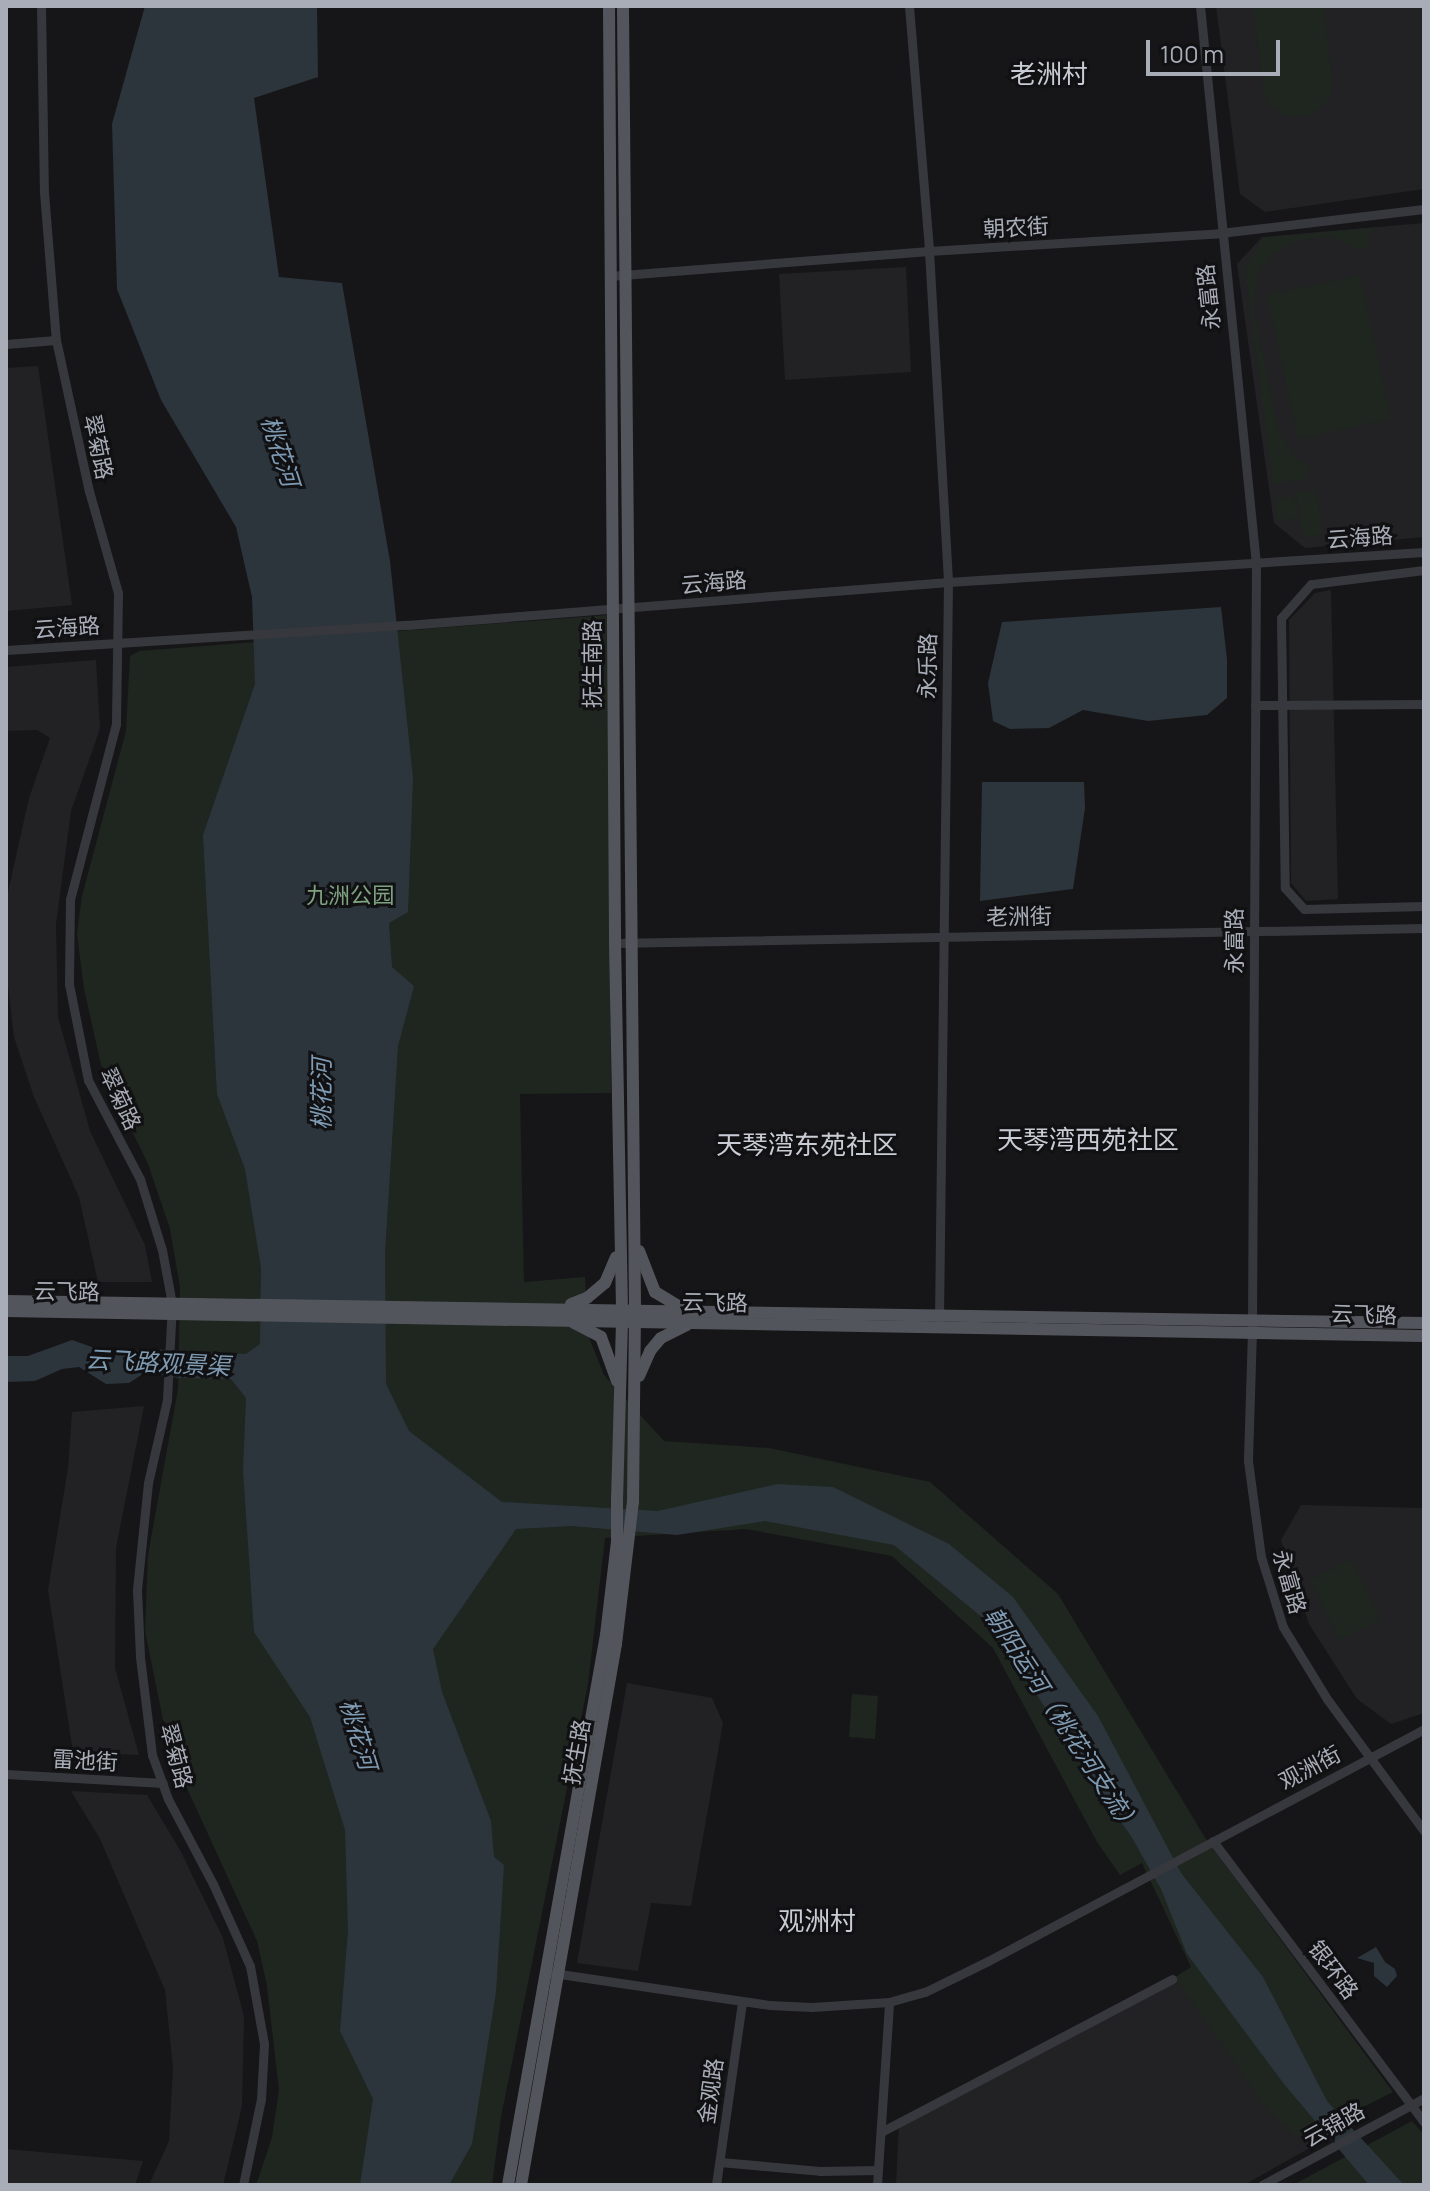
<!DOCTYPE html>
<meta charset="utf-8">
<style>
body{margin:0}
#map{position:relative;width:1430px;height:2191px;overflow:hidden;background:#161618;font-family:Manrope,"Noto Sans SC",sans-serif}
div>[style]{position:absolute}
.built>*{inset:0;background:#222225}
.green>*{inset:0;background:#1e261f}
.water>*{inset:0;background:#2c353c}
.minor>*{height:9px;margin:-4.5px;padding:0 4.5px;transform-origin:4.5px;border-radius:4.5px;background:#37383d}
.major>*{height:12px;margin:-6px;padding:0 6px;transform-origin:6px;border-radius:6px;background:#53555c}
.major-bridge>*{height:12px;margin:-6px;padding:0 6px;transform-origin:6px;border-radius:6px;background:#53555c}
span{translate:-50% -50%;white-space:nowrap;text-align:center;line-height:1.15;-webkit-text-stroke:6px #111113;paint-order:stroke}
.street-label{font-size:22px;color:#a8adb8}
.park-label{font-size:22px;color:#7fa381}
.water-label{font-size:24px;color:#7f9bb3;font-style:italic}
.quarter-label{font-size:26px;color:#c9ccd4}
.frame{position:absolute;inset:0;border:8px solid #a8adb8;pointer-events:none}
.scale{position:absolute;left:1146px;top:40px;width:134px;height:36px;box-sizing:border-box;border:4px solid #a8adb8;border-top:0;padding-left:10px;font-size:24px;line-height:28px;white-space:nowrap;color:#a8adb8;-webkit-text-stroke:6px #111113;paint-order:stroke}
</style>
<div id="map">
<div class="built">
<div style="clip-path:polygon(1216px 6px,1424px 6px,1424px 189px,1265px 212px,1240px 194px)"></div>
<div style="clip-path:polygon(1424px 223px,1424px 537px,1305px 548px,1274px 523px,1237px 264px,1262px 237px)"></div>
<div style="clip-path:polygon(906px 267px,911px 372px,785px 380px,779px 274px)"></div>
<div style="clip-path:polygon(38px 366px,72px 605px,6px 611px,6px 368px)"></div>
<div style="clip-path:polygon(1331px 590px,1338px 899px,1306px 901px,1291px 883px,1289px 620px,1315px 593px)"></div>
<div style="clip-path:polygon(96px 660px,100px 729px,71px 811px,56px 924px,58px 1017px,90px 1131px,145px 1245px,152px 1282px,98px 1282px,79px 1197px,34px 1097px,14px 1037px,6px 970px,6px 901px,29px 798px,50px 738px,37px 730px,6px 731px,6px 667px)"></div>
<div style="clip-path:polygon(144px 1406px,116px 1548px,115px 1668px,139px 1755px,73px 1752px,48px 1590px,68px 1468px,72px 1412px)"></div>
<div style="clip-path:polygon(1301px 1505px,1424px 1508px,1424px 1713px,1391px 1724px,1357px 1699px,1309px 1624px,1281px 1540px)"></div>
<div style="clip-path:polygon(627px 1683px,712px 1698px,723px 1723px,691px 1906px,651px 1903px,638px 1971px,577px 1963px)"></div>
<div style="clip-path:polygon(71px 1791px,147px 1795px,180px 1850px,223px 1938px,244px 2016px,242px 2106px,223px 2185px,149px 2185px,169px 2141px,173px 2068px,165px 1990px,100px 1839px)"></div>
<div style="clip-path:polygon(1191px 1971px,1234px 2052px,1320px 2142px,1244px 2185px,896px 2185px,899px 2124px)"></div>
<div style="clip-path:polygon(6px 2149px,143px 2161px,135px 2185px,6px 2185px)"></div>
</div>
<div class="green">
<div style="clip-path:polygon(1253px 6px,1324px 6px,1333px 86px,1329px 100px,1311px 115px,1287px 117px,1274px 108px,1264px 95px)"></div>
<div style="clip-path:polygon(1378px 227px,1367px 234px,1369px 247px,1356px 249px,1328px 236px,1296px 241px,1271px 256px,1258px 273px,1253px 306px,1279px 432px,1294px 457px,1309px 468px,1306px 479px,1273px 484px,1245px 268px,1263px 238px)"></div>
<div style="clip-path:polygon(1360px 275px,1391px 419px,1298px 439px,1267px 295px)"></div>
<div style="clip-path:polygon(1316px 490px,1323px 534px,1303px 537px,1296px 493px)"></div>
<div style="clip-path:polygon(1294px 496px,1297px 518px,1278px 521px,1275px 499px)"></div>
<div style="clip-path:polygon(608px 615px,611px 1093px,520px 1094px,524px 1282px,585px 1277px,588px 1335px,604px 1375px,664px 1441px,769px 1448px,930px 1482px,1058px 1594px,1204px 1836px,1393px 2092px,1316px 2131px,1295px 2135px,1266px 2108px,1175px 1977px,1191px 1967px,1142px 1863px,1120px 1875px,1097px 1842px,993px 1648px,892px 1556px,746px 1529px,605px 1538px,588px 1684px,501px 2117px,492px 2185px,256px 2185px,272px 2137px,279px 2090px,267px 1986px,257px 1941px,169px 1749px,145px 1631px,148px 1555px,178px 1389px,180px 1287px,170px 1229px,148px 1164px,102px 1069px,84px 989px,77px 934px,82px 896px,126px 731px,130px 656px,139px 651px)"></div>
<div style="clip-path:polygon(1351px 1559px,1381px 1619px,1339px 1640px,1310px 1580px)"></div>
<div style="clip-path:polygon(852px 1694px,878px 1696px,875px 1739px,849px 1737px)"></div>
<div style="clip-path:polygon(1412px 2121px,1424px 2135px,1424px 2185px,1293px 2185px)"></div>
</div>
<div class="water">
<div style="clip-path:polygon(145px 6px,317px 6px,318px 77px,254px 98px,279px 277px,342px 283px,390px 561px,413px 778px,408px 912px,389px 923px,392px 967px,414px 986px,398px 1046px,385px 1253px,386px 1384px,409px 1431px,502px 1502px,658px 1511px,777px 1484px,833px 1487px,949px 1544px,1013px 1597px,1098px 1716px,1181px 1873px,1263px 1977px,1327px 2101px,1404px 2185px,1369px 2185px,1284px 2084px,1187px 1954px,1161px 1889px,1131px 1836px,1092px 1782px,994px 1627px,894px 1545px,765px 1521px,677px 1535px,572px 1526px,516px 1529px,433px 1649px,442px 1692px,491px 1821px,494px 1857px,504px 1865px,496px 1992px,472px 2144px,449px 2185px,360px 2185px,373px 2099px,340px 2031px,348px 1931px,345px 1830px,310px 1717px,254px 1632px,243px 1471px,246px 1398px,231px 1379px,178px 1378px,146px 1372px,129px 1383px,106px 1384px,79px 1367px,62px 1369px,35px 1381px,6px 1382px,6px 1356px,28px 1356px,72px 1340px,112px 1354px,147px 1349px,246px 1354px,260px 1344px,261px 1268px,245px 1169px,217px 1094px,203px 835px,255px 684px,252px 597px,236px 527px,161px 400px,117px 289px,112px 124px)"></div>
<div style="clip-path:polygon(1221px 607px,1227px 659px,1227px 698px,1207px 715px,1148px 721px,1083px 710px,1049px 728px,1010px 729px,993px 721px,988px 683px,1002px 622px)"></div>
<div style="clip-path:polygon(982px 782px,1084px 782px,1085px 808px,1073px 889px,980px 901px)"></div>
<div style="clip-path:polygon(1376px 1947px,1385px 1962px,1395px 1969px,1397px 1976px,1387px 1987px,1374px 1976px,1374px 1963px,1357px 1958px)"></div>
</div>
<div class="minor">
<div style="left:41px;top:6px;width:186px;rotate:89.1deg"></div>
<div style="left:44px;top:192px;width:148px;rotate:85.4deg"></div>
<div style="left:56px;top:340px;width:155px;rotate:77.7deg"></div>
<div style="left:89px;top:491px;width:106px;rotate:74.1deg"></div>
<div style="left:118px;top:593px;width:131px;rotate:90.9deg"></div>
<div style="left:116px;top:724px;width:181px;rotate:104.7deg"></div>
<div style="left:70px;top:899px;width:85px;rotate:90.7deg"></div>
<div style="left:69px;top:984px;width:98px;rotate:78.8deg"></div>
<div style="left:88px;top:1080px;width:112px;rotate:62.3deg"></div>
<div style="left:140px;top:1179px;width:74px;rotate:72.8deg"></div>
<div style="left:162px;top:1250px;width:55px;rotate:79.5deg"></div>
<div style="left:172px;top:1304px;width:96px;rotate:93deg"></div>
<div style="left:167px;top:1400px;width:85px;rotate:102.9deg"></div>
<div style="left:148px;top:1483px;width:108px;rotate:95.9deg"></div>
<div style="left:137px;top:1590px;width:67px;rotate:87.4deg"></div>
<div style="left:140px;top:1657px;width:99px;rotate:83deg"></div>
<div style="left:152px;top:1755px;width:47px;rotate:70deg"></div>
<div style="left:168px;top:1799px;width:96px;rotate:62.1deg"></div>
<div style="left:213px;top:1884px;width:90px;rotate:65.7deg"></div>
<div style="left:250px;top:1966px;width:79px;rotate:79.8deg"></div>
<div style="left:264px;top:2044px;width:55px;rotate:93.1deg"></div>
<div style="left:261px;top:2099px;width:88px;rotate:101.8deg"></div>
<div style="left:909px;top:6px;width:246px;rotate:85.3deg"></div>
<div style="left:929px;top:251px;width:332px;rotate:86.7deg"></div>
<div style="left:948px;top:582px;width:738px;rotate:90.7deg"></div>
<div style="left:1200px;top:6px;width:561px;rotate:84.27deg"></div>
<div style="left:1256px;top:564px;width:767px;rotate:90.3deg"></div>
<div style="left:1252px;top:1331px;width:130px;rotate:91.8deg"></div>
<div style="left:1248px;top:1461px;width:97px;rotate:82.3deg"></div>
<div style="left:1261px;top:1557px;width:73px;rotate:72.6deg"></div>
<div style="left:1283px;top:1627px;width:84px;rotate:58.6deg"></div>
<div style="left:1327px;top:1699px;width:164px;rotate:53.7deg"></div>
<div style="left:610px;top:276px;width:320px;rotate:-4.5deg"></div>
<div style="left:929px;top:251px;width:292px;rotate:-3.5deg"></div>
<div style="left:1220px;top:233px;width:205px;rotate:-6.7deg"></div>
<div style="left:6px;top:344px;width:50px;rotate:-4.6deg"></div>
<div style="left:1424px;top:570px;width:114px;rotate:172.9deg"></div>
<div style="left:1311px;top:584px;width:45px;rotate:131.4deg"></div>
<div style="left:1281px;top:618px;width:270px;rotate:89.2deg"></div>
<div style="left:1285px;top:888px;width:28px;rotate:48deg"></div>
<div style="left:1304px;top:909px;width:120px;rotate:-1.4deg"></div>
<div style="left:6px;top:650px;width:402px;rotate:-3.6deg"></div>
<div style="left:407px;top:625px;width:543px;rotate:-4.54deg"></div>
<div style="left:948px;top:582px;width:477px;rotate:-3.6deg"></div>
<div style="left:1255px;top:705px;width:169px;rotate:-0.3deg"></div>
<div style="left:615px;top:943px;width:809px;rotate:-1.06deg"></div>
<div style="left:6px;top:1774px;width:157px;rotate:3.3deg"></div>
<div style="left:1213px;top:1841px;width:351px;rotate:53.1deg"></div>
<div style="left:553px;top:1973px;width:218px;rotate:8.4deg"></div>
<div style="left:769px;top:2005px;width:43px;rotate:2.7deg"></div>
<div style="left:812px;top:2007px;width:77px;rotate:-3.7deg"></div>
<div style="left:889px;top:2002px;width:37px;rotate:-16deg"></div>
<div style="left:925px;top:1992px;width:70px;rotate:-26.2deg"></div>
<div style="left:988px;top:1961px;width:494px;rotate:-28deg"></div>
<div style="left:881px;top:2132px;width:329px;rotate:-27.7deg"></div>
<div style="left:720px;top:2162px;width:100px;rotate:5.1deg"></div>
<div style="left:820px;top:2171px;width:58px;rotate:-1deg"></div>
<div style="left:716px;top:2185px;width:185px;rotate:-81.9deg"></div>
<div style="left:877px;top:2185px;width:183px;rotate:-86.2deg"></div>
<div style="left:1262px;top:2185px;width:184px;rotate:-28.2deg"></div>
</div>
<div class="major">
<div style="left:609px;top:6px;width:937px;rotate:89.63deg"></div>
<div style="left:615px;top:943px;width:379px;rotate:88.9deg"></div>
<div style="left:622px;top:1322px;width:175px;rotate:91.6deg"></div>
<div style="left:639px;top:1251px;width:44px;rotate:68.7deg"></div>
<div style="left:655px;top:1292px;width:29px;rotate:31deg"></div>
<div style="left:6px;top:1301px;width:1418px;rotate:0.89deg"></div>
<div style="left:571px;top:1304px;width:17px;rotate:-21deg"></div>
<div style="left:587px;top:1298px;width:23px;rotate:-40deg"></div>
<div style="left:605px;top:1283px;width:28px;rotate:-67deg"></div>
<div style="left:6px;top:1311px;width:1418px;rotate:1.01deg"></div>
<div style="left:574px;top:1323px;width:30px;rotate:27deg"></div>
<div style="left:601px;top:1337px;width:47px;rotate:70deg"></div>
<div style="left:639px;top:1376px;width:27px;rotate:-66deg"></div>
<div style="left:650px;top:1351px;width:17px;rotate:-50deg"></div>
<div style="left:661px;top:1338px;width:29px;rotate:-27deg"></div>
<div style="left:508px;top:2185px;width:559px;rotate:-79.9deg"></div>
<div style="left:606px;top:1635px;width:95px;rotate:-83.3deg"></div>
<div style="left:521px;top:2185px;width:549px;rotate:-80.04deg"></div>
<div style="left:616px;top:1644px;width:143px;rotate:-83.2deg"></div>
<div style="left:633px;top:1502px;width:194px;rotate:-89.4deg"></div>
<div style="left:635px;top:1308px;width:1302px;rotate:-90.53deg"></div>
</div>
<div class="major-bridge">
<div style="left:617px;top:1497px;width:44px;rotate:90deg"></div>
</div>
<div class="street-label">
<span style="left:1016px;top:228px;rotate:-3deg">朝农街</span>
<span style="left:1209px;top:297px;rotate:-96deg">永富路</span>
<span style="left:98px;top:447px;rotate:78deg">翠菊路</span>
<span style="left:1360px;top:538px;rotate:-4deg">云海路</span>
<span style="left:714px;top:583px;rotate:-5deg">云海路</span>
<span style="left:67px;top:628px;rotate:-4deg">云海路</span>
<span style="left:593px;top:664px;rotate:-90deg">抚生南路</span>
<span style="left:928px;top:666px;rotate:-89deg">永乐路</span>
<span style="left:1019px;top:917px;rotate:-1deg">老洲街</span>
<span style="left:1235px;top:941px;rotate:-90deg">永富路</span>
<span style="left:120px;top:1099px;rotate:65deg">翠菊路</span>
<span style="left:67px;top:1292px;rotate:1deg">云飞路</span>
<span style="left:715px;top:1303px;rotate:1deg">云飞路</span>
<span style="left:1364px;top:1315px;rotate:2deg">云飞路</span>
<span style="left:1289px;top:1582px;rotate:74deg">永富路</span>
<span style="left:577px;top:1752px;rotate:-80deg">抚生路</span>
<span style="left:176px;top:1756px;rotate:75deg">翠菊路</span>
<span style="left:85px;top:1761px;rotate:3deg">雷池街</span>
<span style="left:1310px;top:1768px;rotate:-28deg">观洲街</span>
<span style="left:1333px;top:1970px;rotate:53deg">银环路</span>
<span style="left:711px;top:2091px;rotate:-82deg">金观路</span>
<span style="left:1334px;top:2125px;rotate:-29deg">云锦路</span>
</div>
<div class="park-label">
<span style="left:350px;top:896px">九洲公园</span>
</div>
<div class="water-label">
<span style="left:281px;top:451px;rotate:72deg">桃花河</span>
<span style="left:321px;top:1094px;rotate:-90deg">桃花河</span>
<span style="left:158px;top:1362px;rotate:3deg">云飞路观景渠</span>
<span style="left:1063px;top:1720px;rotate:57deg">朝阳运河（桃花河支流）</span>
<span style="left:359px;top:1734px;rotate:73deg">桃花河</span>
</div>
<div class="quarter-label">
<span style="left:1049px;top:74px">老洲村</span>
<span style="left:1088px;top:1140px">天琴湾西苑社区</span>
<span style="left:807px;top:1145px">天琴湾东苑社区</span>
<span style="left:817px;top:1921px">观洲村</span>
</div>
<div class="frame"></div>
<div class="scale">100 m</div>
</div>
